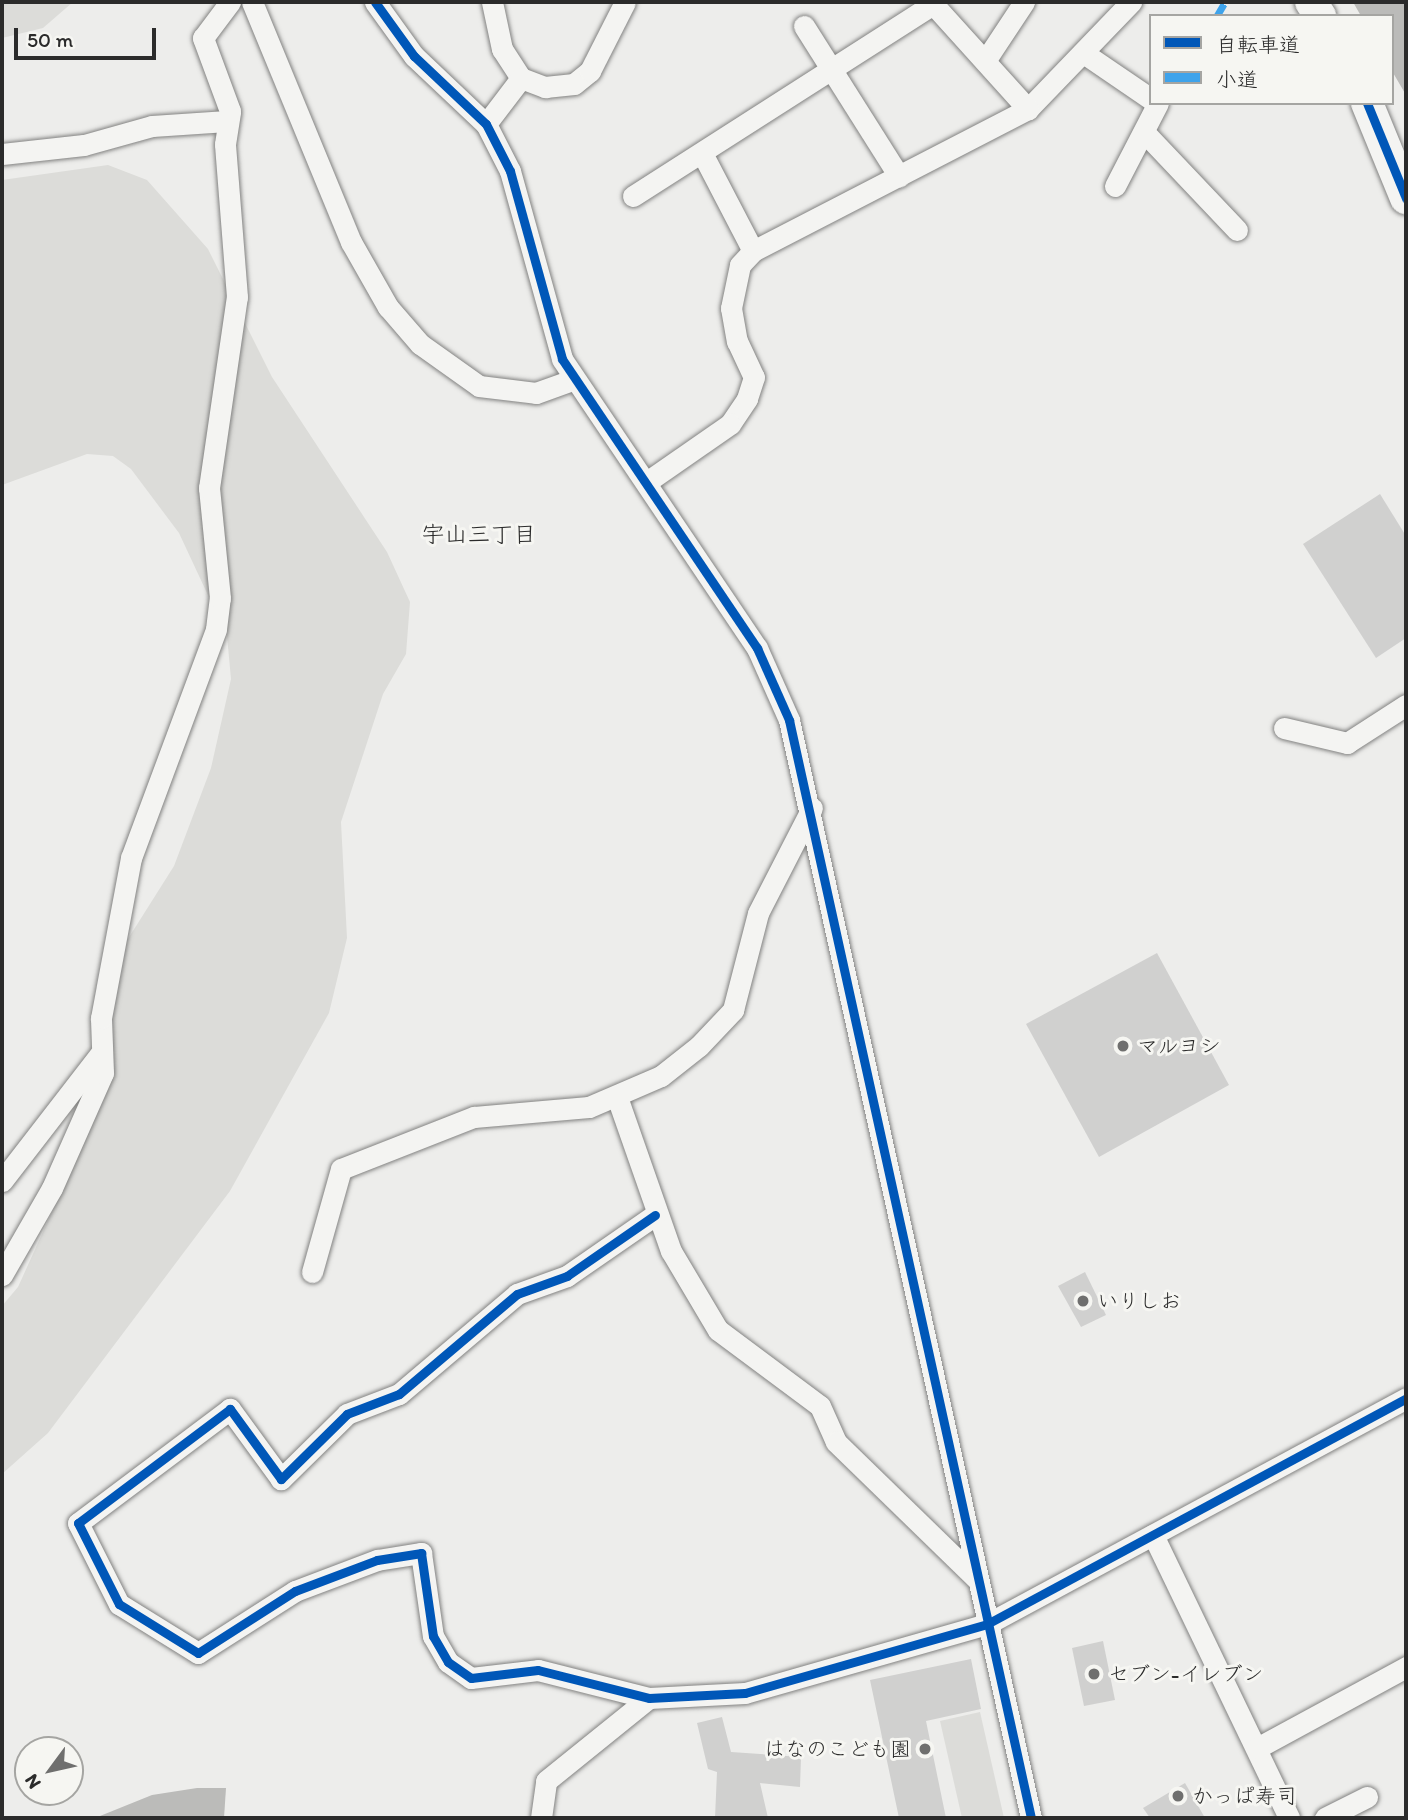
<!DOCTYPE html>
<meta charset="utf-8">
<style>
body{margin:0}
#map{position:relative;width:1408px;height:1820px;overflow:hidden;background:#ededeb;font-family:Itim,"Klee One",sans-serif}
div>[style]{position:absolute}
.green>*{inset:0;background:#dcdcd9}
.water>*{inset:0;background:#bbbbb9}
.building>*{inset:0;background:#d0d0cf}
.roads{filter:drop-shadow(0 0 2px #828281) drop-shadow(0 0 2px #828281)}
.minor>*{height:21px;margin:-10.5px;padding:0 10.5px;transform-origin:10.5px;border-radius:10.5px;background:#f4f4f2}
.highway>*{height:32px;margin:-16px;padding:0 16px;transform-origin:16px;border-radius:16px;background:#f4f4f2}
.quiet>*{height:7px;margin-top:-3.5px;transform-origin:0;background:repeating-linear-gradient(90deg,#3ea3eb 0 14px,transparent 0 21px)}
.cycleway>*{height:9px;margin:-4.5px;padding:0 4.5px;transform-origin:4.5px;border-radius:4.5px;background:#0057b8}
.dots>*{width:19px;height:19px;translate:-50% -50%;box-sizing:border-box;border:4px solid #f6f6f2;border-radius:50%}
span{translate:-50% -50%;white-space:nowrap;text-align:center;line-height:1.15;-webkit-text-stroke:6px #f6f6f2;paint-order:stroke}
.poi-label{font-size:21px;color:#2b2b2b}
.left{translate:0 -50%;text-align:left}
.right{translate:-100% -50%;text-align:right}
.neighbourhood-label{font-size:23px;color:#2b2b2b}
.frame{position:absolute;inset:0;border:4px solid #2b2b2b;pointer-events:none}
.legend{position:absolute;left:1149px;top:14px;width:245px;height:91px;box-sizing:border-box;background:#f6f6f2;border:2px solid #a5a5a2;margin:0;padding:9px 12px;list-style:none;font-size:21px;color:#2b2b2b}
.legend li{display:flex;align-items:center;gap:14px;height:35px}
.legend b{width:35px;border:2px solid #a5a5a2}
.north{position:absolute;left:14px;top:1736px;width:70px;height:70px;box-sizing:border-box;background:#f6f6f2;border:2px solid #a5a5a2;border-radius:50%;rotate:237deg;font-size:19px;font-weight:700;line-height:28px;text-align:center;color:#2b2b2b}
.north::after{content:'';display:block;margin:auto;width:24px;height:32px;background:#6f6f6e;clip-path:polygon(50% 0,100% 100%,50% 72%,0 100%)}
.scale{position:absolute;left:14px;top:28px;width:142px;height:32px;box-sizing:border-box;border:4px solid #2b2b2b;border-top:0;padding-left:9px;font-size:21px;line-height:24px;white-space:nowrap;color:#2b2b2b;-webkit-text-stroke:5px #f6f6f2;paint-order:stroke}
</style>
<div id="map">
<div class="green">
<div style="clip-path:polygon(2px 2px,73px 2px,43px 28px,2px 38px)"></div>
<div style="clip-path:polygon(108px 165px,147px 180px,208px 249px,272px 377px,387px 552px,410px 602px,406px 654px,383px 694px,341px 822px,347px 938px,329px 1013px,230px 1191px,48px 1433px,2px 1474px,2px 1306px,18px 1287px,114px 1075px,110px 1014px,126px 942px,174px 866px,211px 768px,231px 679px,227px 636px,179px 533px,131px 469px,113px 456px,87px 454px,2px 485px,2px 180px)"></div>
<div style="clip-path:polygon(980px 1712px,1004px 1818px,962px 1818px,940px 1721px)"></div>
</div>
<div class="water">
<div style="clip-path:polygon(1353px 2px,1406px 2px,1406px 95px,1392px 71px,1392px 16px,1361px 16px)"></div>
<div style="clip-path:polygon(197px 1788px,226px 1788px,224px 1818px,95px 1818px,152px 1795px)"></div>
</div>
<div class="building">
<div style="clip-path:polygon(1380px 494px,1406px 536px,1406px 638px,1376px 658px,1303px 544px)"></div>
<div style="clip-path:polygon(1157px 953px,1229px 1085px,1099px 1157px,1026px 1024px)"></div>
<div style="clip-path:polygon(1085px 1272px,1106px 1315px,1081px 1327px,1058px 1286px)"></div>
<div style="clip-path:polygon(1103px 1641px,1115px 1700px,1084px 1706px,1072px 1648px)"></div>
<div style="clip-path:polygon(971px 1659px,981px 1709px,926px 1721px,946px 1818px,899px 1818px,870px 1680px)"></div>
<div style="clip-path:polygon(722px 1717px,731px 1752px,801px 1757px,800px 1787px,760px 1783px,768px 1818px,715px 1818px,717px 1772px,708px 1769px,697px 1723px)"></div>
<div style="clip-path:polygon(1185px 1783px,1205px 1818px,1150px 1818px,1143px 1808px)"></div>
</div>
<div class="roads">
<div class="minor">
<div style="left:252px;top:2px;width:260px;rotate:67.6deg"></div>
<div style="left:351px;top:242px;width:75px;rotate:60.4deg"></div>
<div style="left:388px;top:307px;width:49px;rotate:49.1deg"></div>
<div style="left:420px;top:344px;width:72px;rotate:35.4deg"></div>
<div style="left:479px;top:386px;width:57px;rotate:7deg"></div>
<div style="left:536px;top:393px;width:41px;rotate:-19.7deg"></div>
<div style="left:375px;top:2px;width:67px;rotate:54.2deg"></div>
<div style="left:414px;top:56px;width:99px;rotate:43.4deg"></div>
<div style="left:486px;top:124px;width:53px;rotate:62.9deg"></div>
<div style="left:510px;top:171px;width:195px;rotate:74.5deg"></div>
<div style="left:562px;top:359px;width:349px;rotate:56deg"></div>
<div style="left:757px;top:648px;width:79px;rotate:66deg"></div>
<div style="left:789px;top:720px;width:1124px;rotate:77.57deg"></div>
<div style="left:492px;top:2px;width:48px;rotate:78deg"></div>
<div style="left:502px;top:49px;width:35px;rotate:57deg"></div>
<div style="left:521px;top:78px;width:26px;rotate:21deg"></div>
<div style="left:545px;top:87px;width:29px;rotate:-6deg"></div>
<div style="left:574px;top:84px;width:21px;rotate:-39deg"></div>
<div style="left:590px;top:71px;width:77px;rotate:-63.1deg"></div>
<div style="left:804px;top:26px;width:178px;rotate:57.7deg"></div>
<div style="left:1085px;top:54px;width:80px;rotate:34.3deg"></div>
<div style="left:985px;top:61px;width:71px;rotate:-56.5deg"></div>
<div style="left:1028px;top:109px;width:149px;rotate:-46.1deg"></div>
<div style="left:486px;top:124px;width:58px;rotate:-52.7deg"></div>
<div style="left:1144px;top:132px;width:135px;rotate:46.5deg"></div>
<div style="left:702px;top:153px;width:110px;rotate:62.5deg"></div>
<div style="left:2px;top:154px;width:82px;rotate:-6.3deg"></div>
<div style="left:84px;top:145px;width:71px;rotate:-15.6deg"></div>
<div style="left:152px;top:126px;width:75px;rotate:-3.8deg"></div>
<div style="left:1115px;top:186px;width:93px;rotate:-62.6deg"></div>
<div style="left:633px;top:196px;width:356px;rotate:-32.6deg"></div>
<div style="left:933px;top:4px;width:142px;rotate:47.9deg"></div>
<div style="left:1028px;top:109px;width:309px;rotate:152.7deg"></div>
<div style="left:753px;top:251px;width:19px;rotate:133deg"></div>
<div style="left:740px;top:265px;width:44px;rotate:101.8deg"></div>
<div style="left:731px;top:308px;width:34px;rotate:80deg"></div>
<div style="left:737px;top:341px;width:40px;rotate:65deg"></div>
<div style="left:754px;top:377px;width:23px;rotate:108deg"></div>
<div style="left:747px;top:399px;width:30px;rotate:124deg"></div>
<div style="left:730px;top:424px;width:100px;rotate:145.2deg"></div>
<div style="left:1284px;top:728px;width:65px;rotate:13.4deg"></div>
<div style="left:1347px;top:743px;width:70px;rotate:-32.8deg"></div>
<div style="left:617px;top:1097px;width:163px;rotate:70.7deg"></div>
<div style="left:671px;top:1251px;width:92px;rotate:59.3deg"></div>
<div style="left:718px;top:1330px;width:127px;rotate:36.7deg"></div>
<div style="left:820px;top:1406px;width:39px;rotate:66deg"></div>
<div style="left:836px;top:1442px;width:197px;rotate:44.2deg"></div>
<div style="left:2px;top:1181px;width:160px;rotate:-52.3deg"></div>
<div style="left:655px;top:1215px;width:107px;rotate:145.3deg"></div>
<div style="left:567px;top:1276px;width:53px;rotate:160.2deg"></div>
<div style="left:517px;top:1294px;width:155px;rotate:139.7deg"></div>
<div style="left:399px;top:1394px;width:56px;rotate:159deg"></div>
<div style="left:347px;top:1414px;width:93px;rotate:135.4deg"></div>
<div style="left:281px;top:1479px;width:87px;rotate:-126.1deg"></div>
<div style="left:230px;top:1409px;width:190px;rotate:143.1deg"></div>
<div style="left:78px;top:1523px;width:91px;rotate:63.2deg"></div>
<div style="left:119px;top:1604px;width:93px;rotate:31.8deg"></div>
<div style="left:198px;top:1653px;width:115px;rotate:-32.6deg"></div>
<div style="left:295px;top:1591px;width:88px;rotate:-20.7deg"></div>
<div style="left:377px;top:1560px;width:45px;rotate:-9deg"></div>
<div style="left:421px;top:1553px;width:84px;rotate:81.8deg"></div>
<div style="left:433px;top:1636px;width:30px;rotate:60deg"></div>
<div style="left:448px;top:1662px;width:28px;rotate:35deg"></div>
<div style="left:471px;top:1678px;width:67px;rotate:-6.8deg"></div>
<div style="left:538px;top:1670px;width:114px;rotate:14.2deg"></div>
<div style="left:649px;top:1698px;width:96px;rotate:-3deg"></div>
<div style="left:745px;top:1693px;width:252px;rotate:-15.9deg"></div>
<div style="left:987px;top:1624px;width:476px;rotate:-28.3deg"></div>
<div style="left:312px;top:1272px;width:107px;rotate:-74.3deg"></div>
<div style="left:341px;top:1169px;width:143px;rotate:-21.4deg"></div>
<div style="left:474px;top:1117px;width:115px;rotate:-5deg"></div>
<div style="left:589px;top:1107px;width:78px;rotate:-23.3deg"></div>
<div style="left:661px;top:1076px;width:48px;rotate:-38.3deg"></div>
<div style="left:699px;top:1046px;width:50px;rotate:-46.6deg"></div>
<div style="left:733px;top:1010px;width:100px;rotate:-75.5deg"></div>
<div style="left:758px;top:913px;width:118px;rotate:-62.8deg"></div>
<div style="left:2px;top:1275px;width:100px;rotate:-60.1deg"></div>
<div style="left:52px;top:1188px;width:126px;rotate:-66.1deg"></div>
<div style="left:103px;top:1073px;width:55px;rotate:-92.1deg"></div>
<div style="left:101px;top:1018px;width:163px;rotate:-79.4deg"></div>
<div style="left:131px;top:858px;width:244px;rotate:-69.6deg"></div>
<div style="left:216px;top:629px;width:31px;rotate:-83deg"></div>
<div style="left:220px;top:598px;width:111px;rotate:-95.7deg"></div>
<div style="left:209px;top:488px;width:193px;rotate:-81.7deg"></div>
<div style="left:237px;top:297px;width:153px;rotate:-94.5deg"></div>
<div style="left:225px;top:144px;width:33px;rotate:-81deg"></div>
<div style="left:230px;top:111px;width:78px;rotate:-110.3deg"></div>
<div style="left:203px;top:38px;width:45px;rotate:-53.1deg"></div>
<div style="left:1153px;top:1535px;width:314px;rotate:64.3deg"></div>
<div style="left:1257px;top:1748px;width:170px;rotate:-28.5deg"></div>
<div style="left:541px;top:1818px;width:37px;rotate:-82deg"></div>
<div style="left:546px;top:1781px;width:132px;rotate:-38.9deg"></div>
<div style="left:1325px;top:1818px;width:47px;rotate:-26.6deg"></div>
</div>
<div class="highway">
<div style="left:1311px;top:2px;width:17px;rotate:57deg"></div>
<div style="left:1367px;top:103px;width:103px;rotate:67.7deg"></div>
</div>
</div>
<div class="quiet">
<div style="left:1217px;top:16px;width:16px;rotate:-60deg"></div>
</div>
<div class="cycleway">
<div style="left:375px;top:2px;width:67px;rotate:54.2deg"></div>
<div style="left:414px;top:56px;width:99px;rotate:43.4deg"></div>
<div style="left:486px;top:124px;width:53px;rotate:62.9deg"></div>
<div style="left:510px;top:171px;width:195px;rotate:74.5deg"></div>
<div style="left:562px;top:359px;width:349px;rotate:56deg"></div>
<div style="left:757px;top:648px;width:79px;rotate:66deg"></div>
<div style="left:789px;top:720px;width:1124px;rotate:77.57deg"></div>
<div style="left:1367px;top:103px;width:103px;rotate:67.7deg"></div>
<div style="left:655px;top:1215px;width:107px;rotate:145.3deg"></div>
<div style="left:567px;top:1276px;width:53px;rotate:160.2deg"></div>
<div style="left:517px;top:1294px;width:155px;rotate:139.7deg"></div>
<div style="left:399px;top:1394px;width:56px;rotate:159deg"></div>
<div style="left:347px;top:1414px;width:93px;rotate:135.4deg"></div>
<div style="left:281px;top:1479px;width:87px;rotate:-126.1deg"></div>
<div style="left:230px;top:1409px;width:190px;rotate:143.1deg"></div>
<div style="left:78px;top:1523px;width:91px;rotate:63.2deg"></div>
<div style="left:119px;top:1604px;width:93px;rotate:31.8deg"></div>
<div style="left:198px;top:1653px;width:115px;rotate:-32.6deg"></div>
<div style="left:295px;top:1591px;width:88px;rotate:-20.7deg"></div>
<div style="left:377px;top:1560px;width:45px;rotate:-9deg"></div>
<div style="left:421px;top:1553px;width:84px;rotate:81.8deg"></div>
<div style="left:433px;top:1636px;width:30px;rotate:60deg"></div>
<div style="left:448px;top:1662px;width:28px;rotate:35deg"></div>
<div style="left:471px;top:1678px;width:67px;rotate:-6.8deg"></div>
<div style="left:538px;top:1670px;width:114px;rotate:14.2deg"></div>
<div style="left:649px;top:1698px;width:96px;rotate:-3deg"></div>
<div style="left:745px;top:1693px;width:252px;rotate:-15.9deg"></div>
<div style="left:987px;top:1624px;width:476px;rotate:-28.3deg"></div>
</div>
<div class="dots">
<div style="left:1123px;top:1046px;background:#6f6f6e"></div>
<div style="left:1083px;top:1301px;background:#6f6f6e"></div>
<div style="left:1094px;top:1674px;background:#6f6f6e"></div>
<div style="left:925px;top:1749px;background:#6f6f6e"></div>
<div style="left:1178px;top:1796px;background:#6f6f6e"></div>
</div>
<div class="poi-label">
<span class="left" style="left:1137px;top:1046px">マルヨシ</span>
<span class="left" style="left:1097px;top:1301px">いりしお</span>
<span class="left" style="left:1108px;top:1674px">セブン-イレブン</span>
<span class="right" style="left:911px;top:1749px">はなのこども園</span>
<span class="left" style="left:1192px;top:1796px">かっぱ寿司</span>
</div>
<div class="neighbourhood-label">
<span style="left:479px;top:534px">宇山三丁目</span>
</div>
<div class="frame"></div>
<ul class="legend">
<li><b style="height:9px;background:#0057b8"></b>自転車道</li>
<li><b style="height:9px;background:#3ea3eb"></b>小道</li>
</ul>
<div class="north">N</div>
<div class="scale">50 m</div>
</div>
